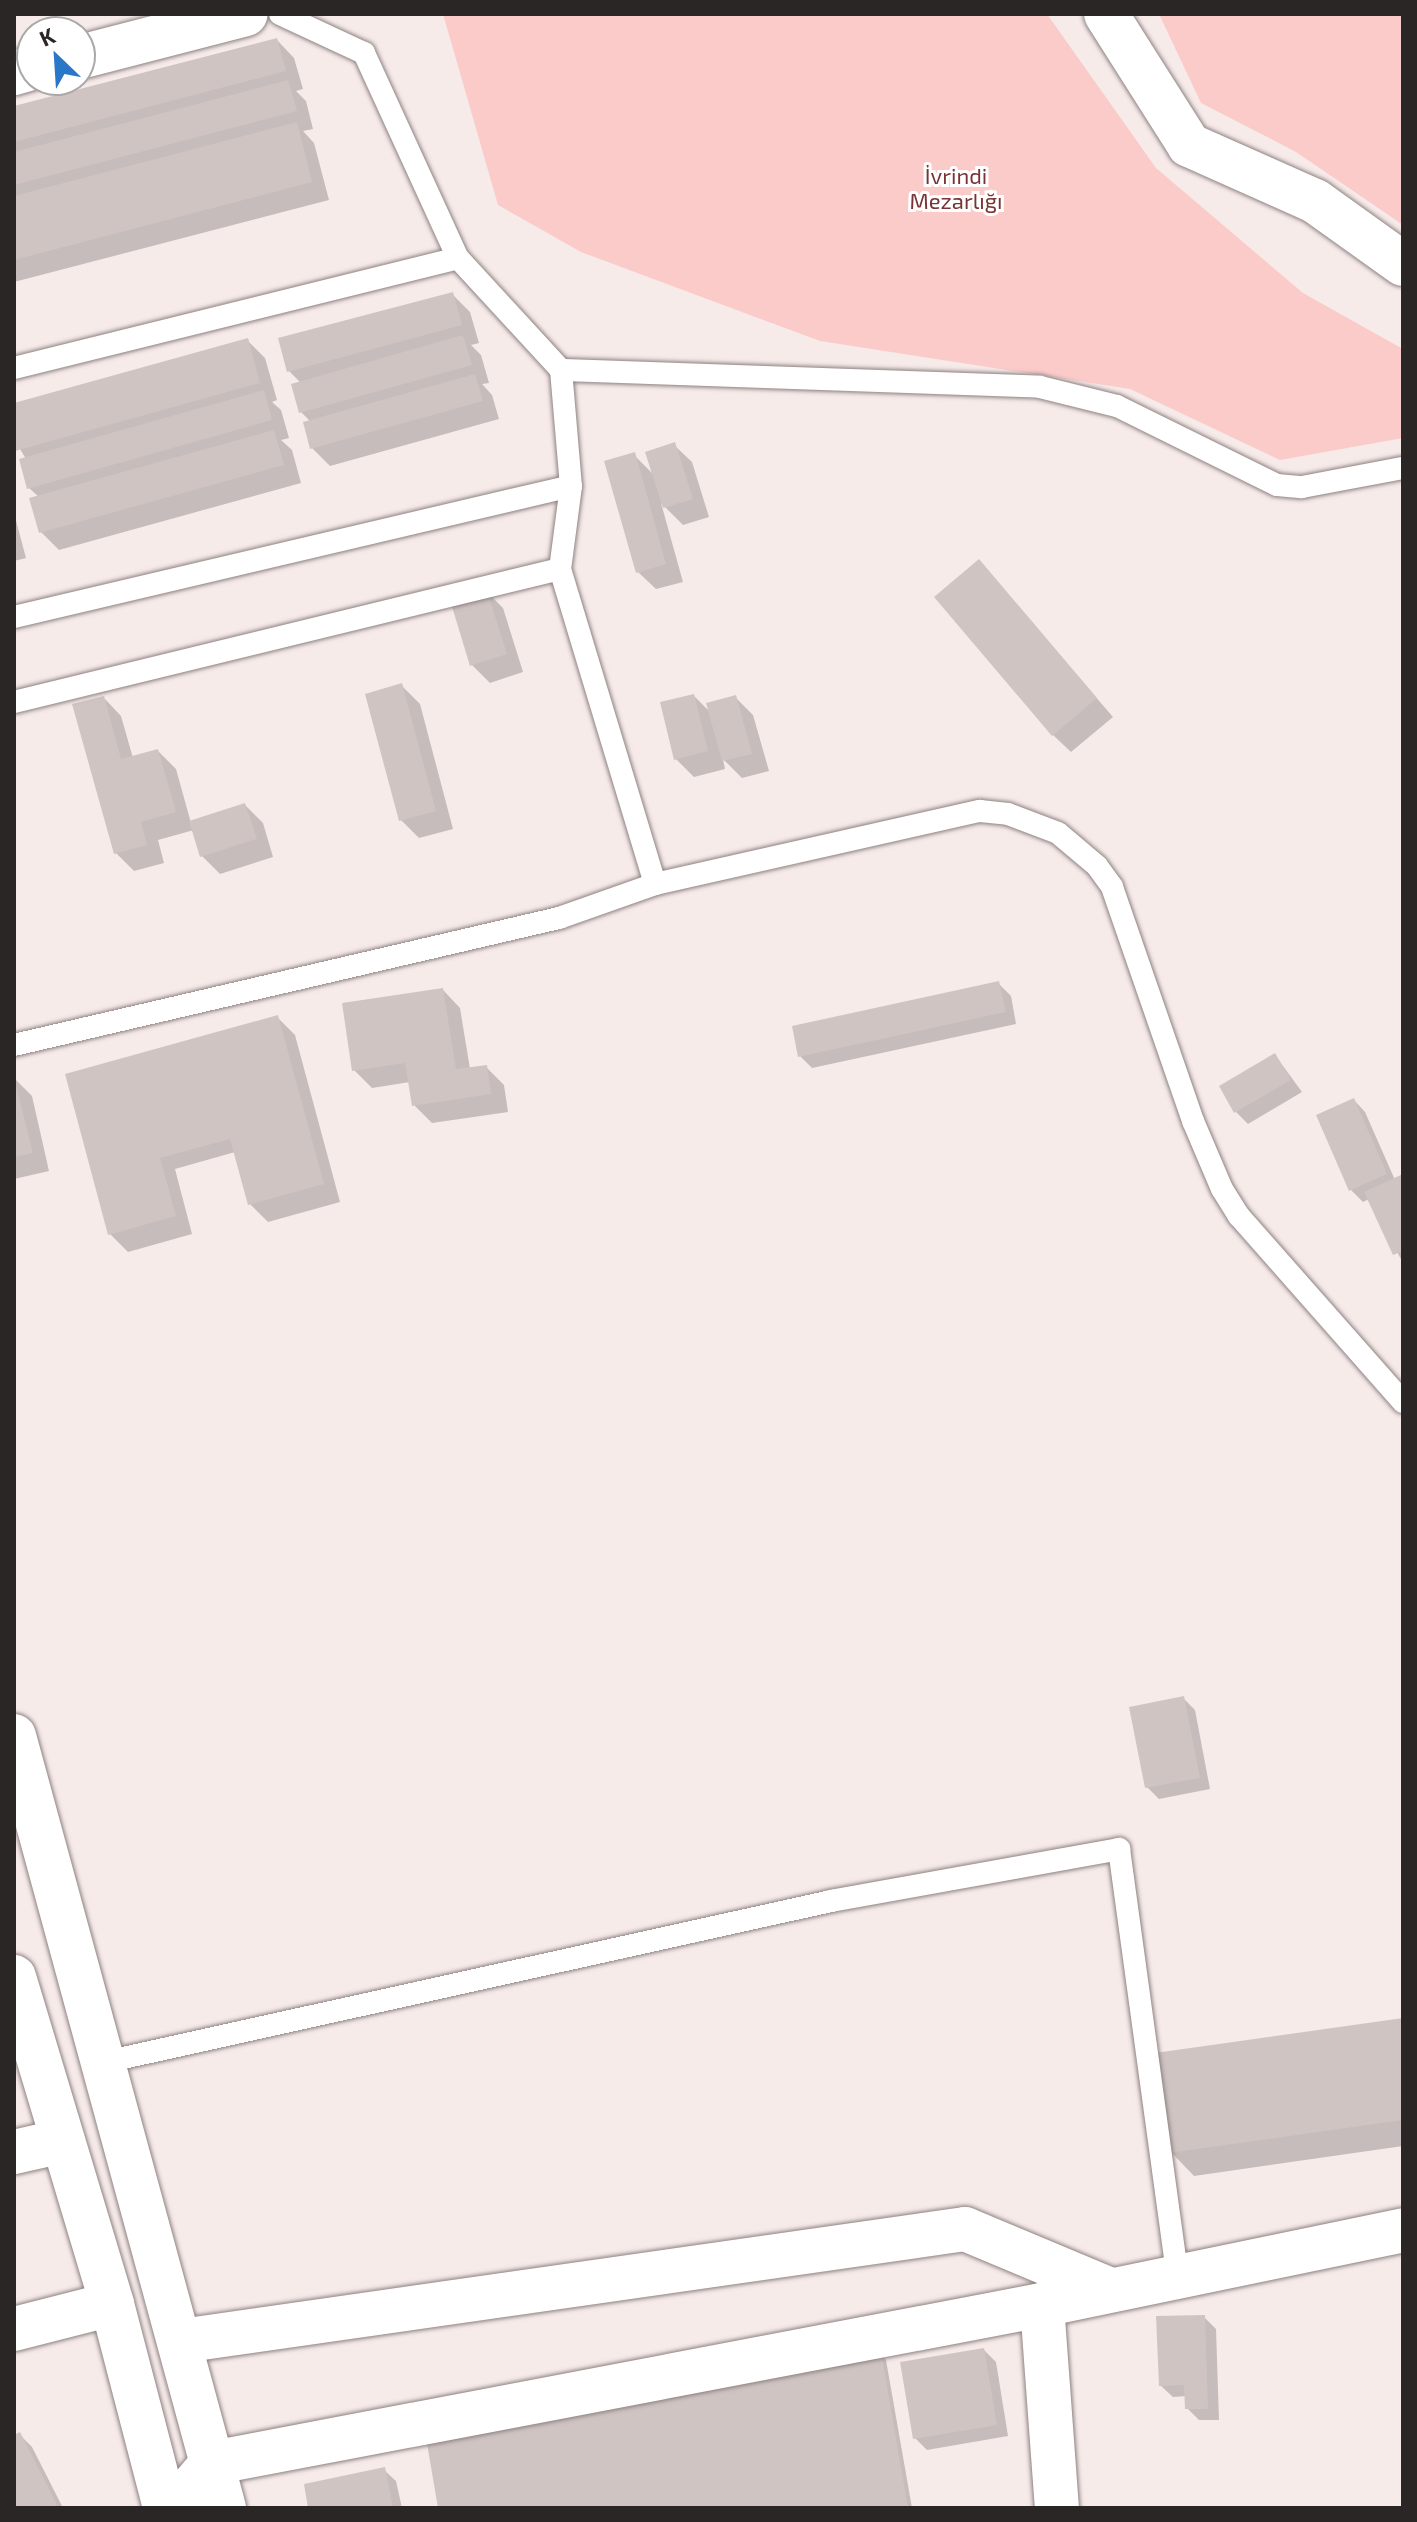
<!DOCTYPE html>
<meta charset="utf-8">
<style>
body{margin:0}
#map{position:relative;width:1417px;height:2522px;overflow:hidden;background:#f7ebea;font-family:"Exo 2",sans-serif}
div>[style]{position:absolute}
.green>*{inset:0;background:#fbcbc9}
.shadow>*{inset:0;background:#0003}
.building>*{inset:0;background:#d0c4c3}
.roads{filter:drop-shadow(0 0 2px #8d8281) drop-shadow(0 0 2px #8d8281)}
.lane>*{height:22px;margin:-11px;padding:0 11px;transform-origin:11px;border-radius:11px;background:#fff}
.street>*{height:44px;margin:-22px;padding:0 22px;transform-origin:22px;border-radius:22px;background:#fff}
span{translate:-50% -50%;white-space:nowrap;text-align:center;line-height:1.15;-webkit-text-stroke:6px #fff;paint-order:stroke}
.park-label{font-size:22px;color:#783334}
.frame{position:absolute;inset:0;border:16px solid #2b2626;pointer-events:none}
.north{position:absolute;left:16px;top:16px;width:80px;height:80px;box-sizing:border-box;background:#fff;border:2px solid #aaa8a8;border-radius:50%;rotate:335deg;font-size:22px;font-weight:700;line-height:32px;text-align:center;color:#2b2626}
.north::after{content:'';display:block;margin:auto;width:28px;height:36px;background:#2b77c7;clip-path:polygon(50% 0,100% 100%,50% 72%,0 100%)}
</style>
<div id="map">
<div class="green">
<div style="clip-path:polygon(443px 14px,1047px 14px,1156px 168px,1303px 293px,1403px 349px,1403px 438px,1280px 460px,1130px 389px,820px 341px,581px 252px,498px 205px)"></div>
<div style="clip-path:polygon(1159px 14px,1403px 14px,1403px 225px,1296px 152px,1201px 103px)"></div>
</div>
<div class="shadow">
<div style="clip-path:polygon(277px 40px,294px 58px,303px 89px,296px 91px,306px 101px,313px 129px,303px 131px,314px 143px,329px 200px,14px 282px,14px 108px)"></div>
<div style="clip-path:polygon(452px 294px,470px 312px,479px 343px,471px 345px,481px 355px,489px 383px,482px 384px,492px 395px,499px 419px,330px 466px,312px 448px,311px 422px,301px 412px,293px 385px,301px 383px,289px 371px)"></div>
<div style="clip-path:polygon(247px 340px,265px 358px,277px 400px,272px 402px,281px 410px,289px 438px,281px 440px,292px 450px,301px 483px,59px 550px,41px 532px,39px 497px,29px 488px,26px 459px,14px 439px,14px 405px)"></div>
<div style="clip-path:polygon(674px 445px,692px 462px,709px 517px,683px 525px,661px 503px,683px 582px,656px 589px,638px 572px,634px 455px,654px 475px)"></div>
<div style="clip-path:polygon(14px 513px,26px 558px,14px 561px)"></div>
<div style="clip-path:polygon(979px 562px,1113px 717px,1071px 752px,1053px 735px)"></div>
<div style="clip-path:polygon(485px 590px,503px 608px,523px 672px,490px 683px,472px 665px)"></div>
<div style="clip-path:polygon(402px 686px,420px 704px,453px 829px,419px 838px,401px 820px)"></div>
<div style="clip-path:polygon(694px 696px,711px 713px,735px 697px,753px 715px,769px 771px,742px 778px,723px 759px,725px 769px,694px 777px,676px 759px)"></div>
<div style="clip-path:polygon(104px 698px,121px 716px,133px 758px,158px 751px,176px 769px,191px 823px,245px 805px,263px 823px,273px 857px,220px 874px,202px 856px,194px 830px,158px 840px,164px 863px,134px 871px,116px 853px)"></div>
<div style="clip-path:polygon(999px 984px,1011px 996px,1016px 1024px,812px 1068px,800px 1056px)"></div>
<div style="clip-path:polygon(443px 990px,460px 1008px,470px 1069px,486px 1067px,504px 1085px,508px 1112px,432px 1123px,414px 1105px,410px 1082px,372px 1088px,354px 1070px)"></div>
<div style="clip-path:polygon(277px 1017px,295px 1035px,340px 1202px,268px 1222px,250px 1204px,235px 1152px,175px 1169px,192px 1234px,128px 1252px,110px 1234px,67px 1075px)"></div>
<div style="clip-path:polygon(1275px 1055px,1302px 1092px,1248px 1124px,1236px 1112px)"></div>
<div style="clip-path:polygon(14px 1078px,32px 1096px,49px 1171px,14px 1179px)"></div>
<div style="clip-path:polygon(1354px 1100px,1365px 1112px,1395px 1180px,1403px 1176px,1403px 1263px,1369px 1199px,1363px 1202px,1351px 1190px)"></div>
<div style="clip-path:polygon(1183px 1698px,1195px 1710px,1210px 1789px,1159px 1799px,1147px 1787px)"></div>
<div style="clip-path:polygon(1403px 2020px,1403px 2146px,1194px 2176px,1171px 2152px)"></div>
<div style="clip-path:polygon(1204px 2317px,1216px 2329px,1219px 2420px,1199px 2420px,1187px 2408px,1187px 2396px,1173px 2397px,1160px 2385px)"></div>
<div style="clip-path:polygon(984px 2350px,996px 2362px,1008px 2436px,927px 2450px,915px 2438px)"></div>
<div style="clip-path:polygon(881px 2354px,886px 2360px,912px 2508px,440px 2508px)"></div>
<div style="clip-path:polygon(20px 2435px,32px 2447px,63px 2508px,14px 2508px,14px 2438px)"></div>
<div style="clip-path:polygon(384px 2470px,396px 2481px,402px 2508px,310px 2508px)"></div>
</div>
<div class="building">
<div style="clip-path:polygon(277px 38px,286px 71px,14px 142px,14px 106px)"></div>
<div style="clip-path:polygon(288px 80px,297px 111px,14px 185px,14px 152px)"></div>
<div style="clip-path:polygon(297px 122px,312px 182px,14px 260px,14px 196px)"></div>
<div style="clip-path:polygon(453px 292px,462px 325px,287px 372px,278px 338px)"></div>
<div style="clip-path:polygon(463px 335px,472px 365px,299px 413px,291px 384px)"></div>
<div style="clip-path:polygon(248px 338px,260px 383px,15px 451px,14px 403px)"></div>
<div style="clip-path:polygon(475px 374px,483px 401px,310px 449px,303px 422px)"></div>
<div style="clip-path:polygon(264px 390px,272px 420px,27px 489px,19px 459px)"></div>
<div style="clip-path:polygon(274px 430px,284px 465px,39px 533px,29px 498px)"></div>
<div style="clip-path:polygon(675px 442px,693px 499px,663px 508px,645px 452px)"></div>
<div style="clip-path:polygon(635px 452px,666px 564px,636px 573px,604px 461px)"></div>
<div style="clip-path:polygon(979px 559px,1097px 698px,1052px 736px,934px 597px)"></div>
<div style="clip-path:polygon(486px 588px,507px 654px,470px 666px,450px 600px)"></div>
<div style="clip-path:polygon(402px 683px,436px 811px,399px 821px,365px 694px)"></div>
<div style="clip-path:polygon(694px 694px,708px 751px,674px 760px,660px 702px)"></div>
<div style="clip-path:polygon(736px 695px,752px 754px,722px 761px,706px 703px)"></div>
<div style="clip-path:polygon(104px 696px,121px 759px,158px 749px,176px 812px,141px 822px,147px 845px,114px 854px,72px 704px)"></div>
<div style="clip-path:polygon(245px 803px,257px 839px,200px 857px,189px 821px)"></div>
<div style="clip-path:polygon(999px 981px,1006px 1012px,798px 1057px,792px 1026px)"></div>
<div style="clip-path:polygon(443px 988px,456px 1069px,487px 1065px,491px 1094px,412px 1106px,405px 1063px,352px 1071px,342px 1003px)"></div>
<div style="clip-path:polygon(278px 1015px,324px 1184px,248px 1205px,230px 1139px,160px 1158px,176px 1216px,108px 1235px,65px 1074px)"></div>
<div style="clip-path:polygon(1275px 1053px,1291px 1080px,1234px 1113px,1219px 1086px)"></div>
<div style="clip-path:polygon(14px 1078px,33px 1153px,14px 1157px)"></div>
<div style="clip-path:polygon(1354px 1098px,1387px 1174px,1349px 1191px,1316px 1115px)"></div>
<div style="clip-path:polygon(1403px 1174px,1403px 1251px,1393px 1255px,1364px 1192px)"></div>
<div style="clip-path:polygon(1184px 1696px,1200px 1778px,1145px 1788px,1129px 1707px)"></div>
<div style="clip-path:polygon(1403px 2018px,1403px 2120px,1169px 2153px,1155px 2053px)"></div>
<div style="clip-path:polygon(1205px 2315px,1208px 2409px,1185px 2409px,1184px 2385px,1159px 2386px,1156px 2316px)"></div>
<div style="clip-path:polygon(984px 2348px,997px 2425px,913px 2439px,900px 2362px)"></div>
<div style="clip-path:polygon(881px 2352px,908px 2508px,438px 2508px,425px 2432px)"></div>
<div style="clip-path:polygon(20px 2432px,57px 2505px,51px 2508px,14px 2508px,14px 2435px)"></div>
<div style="clip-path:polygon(385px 2467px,393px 2508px,308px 2508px,304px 2484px)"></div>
</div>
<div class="roads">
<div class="lane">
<div style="left:280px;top:14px;width:93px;rotate:24.9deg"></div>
<div style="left:364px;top:53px;width:226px;rotate:65.4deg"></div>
<div style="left:14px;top:368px;width:457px;rotate:-13.9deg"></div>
<div style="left:458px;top:258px;width:152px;rotate:47.4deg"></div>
<div style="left:561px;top:370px;width:116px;rotate:85.1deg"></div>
<div style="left:571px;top:486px;width:84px;rotate:97.5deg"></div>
<div style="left:560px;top:569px;width:329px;rotate:73.2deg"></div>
<div style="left:561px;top:370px;width:479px;rotate:2deg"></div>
<div style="left:1040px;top:387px;width:79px;rotate:13.9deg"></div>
<div style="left:1117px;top:406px;width:178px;rotate:26.3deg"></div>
<div style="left:1277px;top:485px;width:25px;rotate:5deg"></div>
<div style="left:1302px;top:487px;width:103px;rotate:-10.7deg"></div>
<div style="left:14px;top:617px;width:572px;rotate:-13.23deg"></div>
<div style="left:14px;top:702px;width:562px;rotate:-13.69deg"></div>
<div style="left:14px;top:1045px;width:560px;rotate:-13.12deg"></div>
<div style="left:559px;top:918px;width:102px;rotate:-19.5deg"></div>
<div style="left:655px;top:884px;width:333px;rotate:-12.7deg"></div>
<div style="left:980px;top:811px;width:28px;rotate:6deg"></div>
<div style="left:1008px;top:814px;width:53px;rotate:20.8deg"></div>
<div style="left:1058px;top:833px;width:51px;rotate:40.2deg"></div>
<div style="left:1097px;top:866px;width:26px;rotate:54deg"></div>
<div style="left:1112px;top:887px;width:248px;rotate:70.9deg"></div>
<div style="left:1193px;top:1121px;width:74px;rotate:66.9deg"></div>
<div style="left:1222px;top:1189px;width:32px;rotate:58deg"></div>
<div style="left:1239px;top:1216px;width:248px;rotate:48.6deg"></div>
<div style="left:105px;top:2062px;width:744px;rotate:-12.5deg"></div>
<div style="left:831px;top:1901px;width:293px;rotate:-10.2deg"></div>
<div style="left:1119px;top:1849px;width:430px;rotate:82.2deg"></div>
</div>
<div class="street">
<div style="left:1106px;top:14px;width:155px;rotate:57.6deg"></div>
<div style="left:1189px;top:145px;width:138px;rotate:24deg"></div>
<div style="left:1315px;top:201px;width:108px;rotate:35.6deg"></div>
<div style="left:80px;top:57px;width:171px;rotate:-14.5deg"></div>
<div style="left:14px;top:73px;width:19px;rotate:-16deg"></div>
<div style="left:14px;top:1736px;width:800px;rotate:74.78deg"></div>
<div style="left:14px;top:1977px;width:341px;rotate:73.3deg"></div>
<div style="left:112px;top:2304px;width:211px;rotate:75.4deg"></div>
<div style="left:14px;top:2152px;width:50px;rotate:-12.7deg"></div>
<div style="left:1042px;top:2305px;width:204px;rotate:85.8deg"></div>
<div style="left:14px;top:2329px;width:101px;rotate:-14.3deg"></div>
<div style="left:181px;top:2341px;width:792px;rotate:-8.13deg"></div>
<div style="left:965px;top:2229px;width:158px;rotate:22.7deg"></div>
<div style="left:174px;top:2508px;width:59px;rotate:-49.8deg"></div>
<div style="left:212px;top:2463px;width:845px;rotate:-10.78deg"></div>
<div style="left:1042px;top:2305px;width:369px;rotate:-11.7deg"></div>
</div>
</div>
<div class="park-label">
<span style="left:956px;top:188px">İvrindi<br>Mezarlığı</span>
</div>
<div class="frame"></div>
<div class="north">K</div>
</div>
